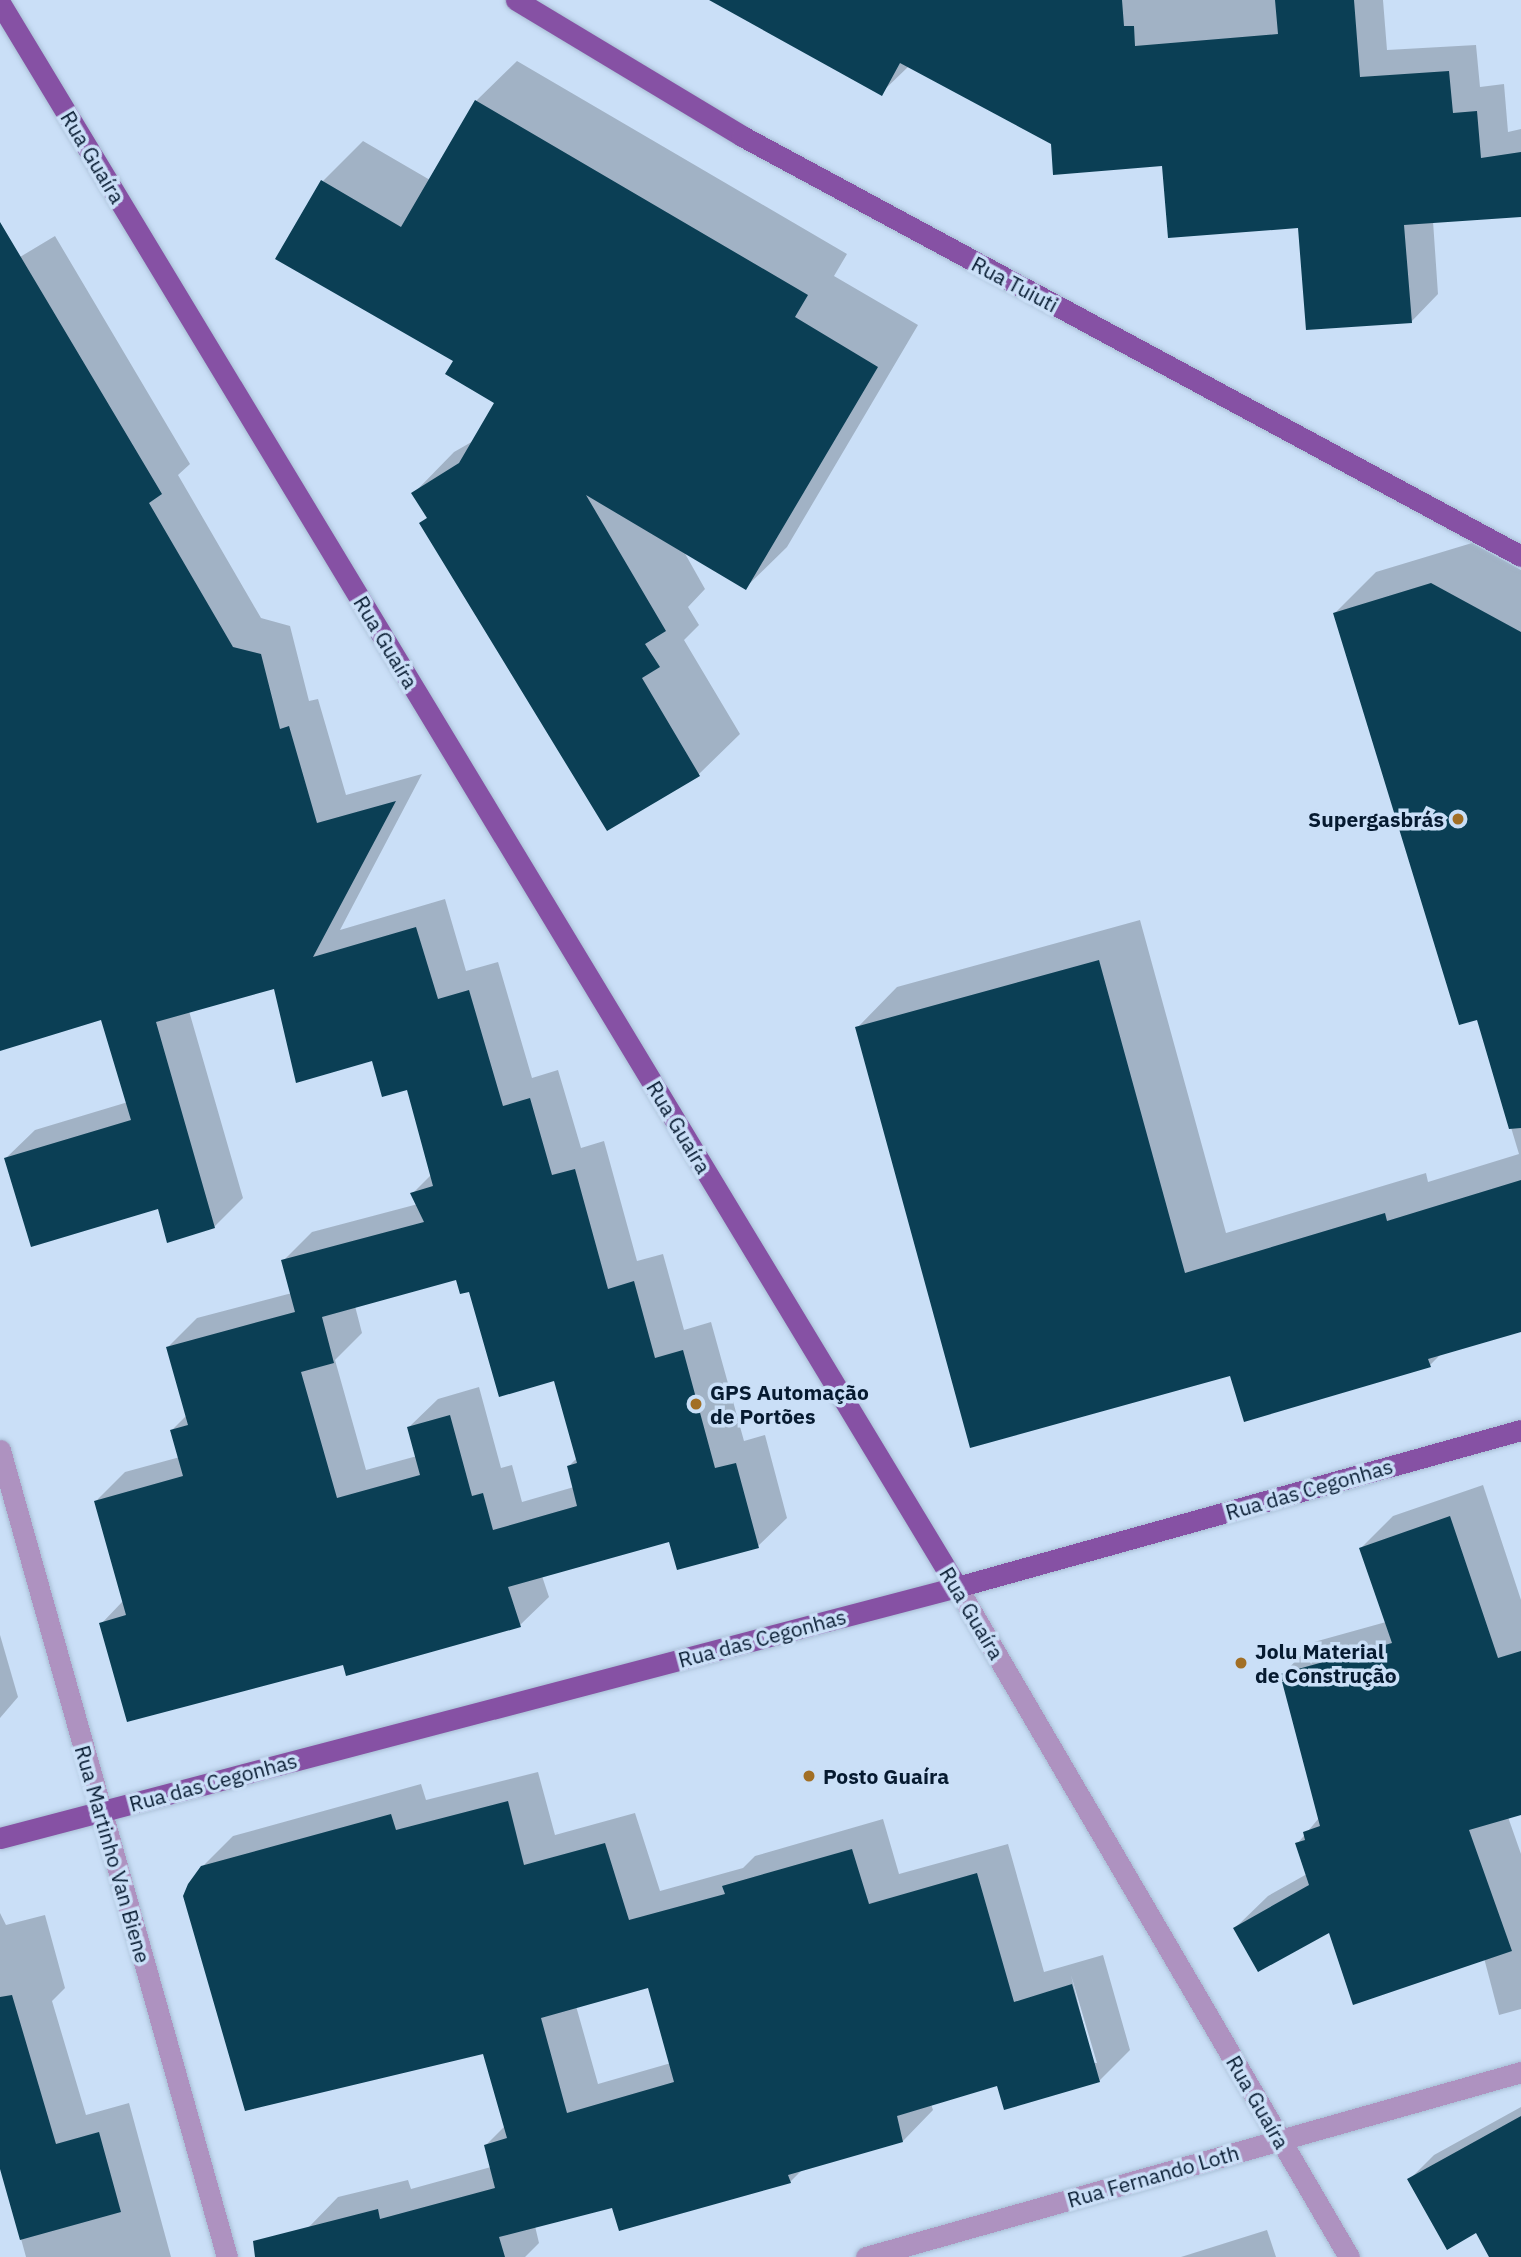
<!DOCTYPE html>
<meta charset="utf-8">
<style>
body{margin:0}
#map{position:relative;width:1521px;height:2257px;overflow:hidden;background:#cadff7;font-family:"IBM Plex Sans",sans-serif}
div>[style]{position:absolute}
.shadow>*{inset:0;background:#0003}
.building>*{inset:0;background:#0b3f55}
.roads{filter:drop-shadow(0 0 2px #a7bcd3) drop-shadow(0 0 2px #a7bcd3)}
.minor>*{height:21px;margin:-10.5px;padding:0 10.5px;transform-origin:10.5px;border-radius:10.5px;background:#ae92c0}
.major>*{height:21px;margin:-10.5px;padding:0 10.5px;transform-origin:10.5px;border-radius:10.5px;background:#8651a4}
.dots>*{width:19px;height:19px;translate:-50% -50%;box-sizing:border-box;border:4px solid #cadff7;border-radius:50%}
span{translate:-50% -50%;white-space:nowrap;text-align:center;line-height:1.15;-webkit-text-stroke:7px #cadff7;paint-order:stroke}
.street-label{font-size:21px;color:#061a30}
.poi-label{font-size:21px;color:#061a30;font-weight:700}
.right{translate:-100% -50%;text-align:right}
.left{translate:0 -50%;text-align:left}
</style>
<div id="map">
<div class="shadow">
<div style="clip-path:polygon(713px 0,1383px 0,1387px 50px,1476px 45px,1480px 87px,1504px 84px,1508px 132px,1521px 129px,1521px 216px,1433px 221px,1438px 294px,1411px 322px,1300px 226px,1163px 164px,909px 66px,881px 93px)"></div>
<div style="clip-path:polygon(517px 61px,847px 254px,834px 276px,918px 325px,787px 547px,746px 587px,683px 550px,705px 589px,688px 607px,699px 625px,684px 640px,740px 734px,699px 774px,607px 828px,421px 523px,428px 517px,414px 493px,454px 452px,475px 440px,497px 402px,455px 360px,323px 181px,363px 141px,430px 180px,476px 101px)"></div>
<div style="clip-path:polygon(evenodd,55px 236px,190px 464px,178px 475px,261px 618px,290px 626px,309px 701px,318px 699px,346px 795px,422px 774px,340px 930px,445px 899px,466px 971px,498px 962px,532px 1078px,558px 1070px,581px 1148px,604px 1141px,637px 1261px,663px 1254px,684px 1330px,711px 1322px,744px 1441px,765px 1435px,787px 1518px,758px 1546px,671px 1540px,542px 1576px,549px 1597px,520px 1625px,344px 1662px,101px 1624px,123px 1601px,96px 1501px,125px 1472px,180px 1457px,172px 1430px,187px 1415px,168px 1347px,197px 1318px,292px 1293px,283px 1261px,312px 1232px,418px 1204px,413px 1193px,432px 1174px,408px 1088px,275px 987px,189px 1011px,243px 1198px,214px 1227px,6px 1158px,35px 1130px,128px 1102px,102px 1018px,0 1049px,0 269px,55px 236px,457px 1278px,555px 1379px,577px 1458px,569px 1466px,574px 1487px,522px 1502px,512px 1465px,501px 1468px,479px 1387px,438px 1399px,409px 1427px,417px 1456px,366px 1470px,335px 1360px,362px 1333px,355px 1306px,457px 1278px)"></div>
<div style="clip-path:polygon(1472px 543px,1521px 570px,1521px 1330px,1442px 1353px,1430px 1365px,1232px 1374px,857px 1028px,897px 987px,1140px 920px,1226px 1233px,1426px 1173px,1428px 1182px,1519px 1154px,1478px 1018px,1335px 613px,1376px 572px)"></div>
<div style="clip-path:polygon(1483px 1485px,1521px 1600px,1521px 1814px,1508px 1817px,1521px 1854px,1521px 2009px,1499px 2015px,1484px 1958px,1329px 1931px,1235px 1928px,1268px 1896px,1307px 1874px,1297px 1844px,1319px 1818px,1282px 1675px,1314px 1642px,1386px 1622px,1361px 1548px,1393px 1516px)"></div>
<div style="clip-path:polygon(0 1635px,18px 1697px,0 1718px)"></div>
<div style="clip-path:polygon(evenodd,538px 1772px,555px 1835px,635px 1813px,660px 1891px,743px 1868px,755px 1856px,883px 1819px,899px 1874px,1008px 1844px,1044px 1972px,1103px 1955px,1130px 2050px,1099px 2081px,998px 2084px,931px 2104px,933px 2110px,903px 2141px,803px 2169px,790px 2182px,613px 2206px,535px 2226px,539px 2243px,525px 2257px,314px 2257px,308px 2228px,338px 2197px,408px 2180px,411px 2189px,491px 2167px,485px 2146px,505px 2126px,484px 2052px,202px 1867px,233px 1836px,421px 1784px,426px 1800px,538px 1772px,1071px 1975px,1097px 2063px,1093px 2063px,1071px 1975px,538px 1772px,649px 1985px,671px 2063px,598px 2084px,576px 2006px,649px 1985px)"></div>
<div style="clip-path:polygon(0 1913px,6px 1925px,45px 1915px,65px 1988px,52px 2001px,86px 2115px,129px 2103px,171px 2257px,26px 2257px,0 2162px)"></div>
<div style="clip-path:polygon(1521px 2107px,1521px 2257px,1491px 2257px,1477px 2231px,1410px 2179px,1434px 2155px)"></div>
<div style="clip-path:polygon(1267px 2230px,1276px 2257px,1181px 2257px)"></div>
</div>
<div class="building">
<div style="clip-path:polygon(709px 0,1122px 0,1124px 26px,1134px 26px,1135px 46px,1278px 34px,1275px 0,1354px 0,1360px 77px,1449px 71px,1453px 113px,1477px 111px,1481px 158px,1521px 152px,1521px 217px,1404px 225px,1412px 323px,1306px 330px,1298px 228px,1168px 238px,1162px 166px,1053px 175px,1051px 144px,900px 63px,882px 96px)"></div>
<div style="clip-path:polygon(475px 100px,808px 295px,795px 317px,878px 367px,746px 590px,586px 495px,666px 631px,645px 644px,660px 667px,642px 678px,700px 776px,607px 831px,419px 523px,427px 518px,411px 493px,459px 463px,494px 403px,445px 374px,453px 361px,275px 259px,321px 180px,401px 227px)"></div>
<div style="clip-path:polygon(evenodd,0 222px,162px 494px,149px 503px,233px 647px,261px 654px,280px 729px,289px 726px,317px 823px,396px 801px,313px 957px,416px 927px,438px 999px,469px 990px,503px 1106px,530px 1098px,552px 1175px,575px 1169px,608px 1289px,634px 1281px,655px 1358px,683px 1350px,715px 1468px,736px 1463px,759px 1548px,677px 1570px,669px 1542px,508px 1587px,521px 1627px,346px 1676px,343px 1665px,127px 1722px,99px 1623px,126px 1615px,94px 1501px,183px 1476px,170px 1430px,188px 1425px,166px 1347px,295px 1312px,281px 1260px,424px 1222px,410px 1193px,433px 1186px,407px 1090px,382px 1097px,372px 1061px,296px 1083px,274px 989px,156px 1022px,215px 1228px,167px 1243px,158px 1209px,31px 1247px,4px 1158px,131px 1120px,101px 1020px,0 1051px,0 222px,456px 1280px,460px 1294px,469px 1292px,499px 1397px,554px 1381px,577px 1463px,567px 1466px,577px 1506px,493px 1530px,483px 1493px,472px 1496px,450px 1415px,407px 1427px,420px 1475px,337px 1498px,301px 1372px,334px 1363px,322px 1317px,456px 1280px)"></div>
<div style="clip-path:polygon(1431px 583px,1521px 632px,1521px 1128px,1509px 1129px,1477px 1020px,1459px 1025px,1333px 613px)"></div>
<div style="clip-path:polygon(1099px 960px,1185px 1273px,1385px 1213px,1387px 1221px,1521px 1180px,1521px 1332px,1428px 1359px,1431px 1367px,1244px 1422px,1230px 1376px,970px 1448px,855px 1027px)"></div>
<div style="clip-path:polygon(1450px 1516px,1498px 1658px,1521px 1651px,1521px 1815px,1469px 1830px,1512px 1951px,1353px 2005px,1329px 1933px,1258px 1972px,1233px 1928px,1309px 1885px,1295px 1843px,1305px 1840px,1303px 1832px,1320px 1826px,1280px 1674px,1392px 1643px,1359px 1548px)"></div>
<div style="clip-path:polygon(evenodd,508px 1801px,524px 1865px,605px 1843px,629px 1920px,725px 1894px,722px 1886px,852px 1849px,869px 1904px,977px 1873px,1014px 2002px,1072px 1984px,1100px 2082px,1004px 2110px,997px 2086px,897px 2116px,903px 2142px,788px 2175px,791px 2183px,619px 2231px,612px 2208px,499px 2237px,505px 2257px,255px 2257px,253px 2241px,378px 2209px,380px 2219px,495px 2188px,484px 2145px,507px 2138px,483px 2054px,245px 2111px,183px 1896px,188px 1884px,201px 1866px,391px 1814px,396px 1830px,508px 1801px,648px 1988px,674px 2082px,567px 2113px,541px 2018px,648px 1988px)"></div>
<div style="clip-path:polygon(12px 1995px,56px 2144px,99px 2132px,121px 2212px,20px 2240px,0 2169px,0 1997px)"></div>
<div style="clip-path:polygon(1521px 2116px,1521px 2257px,1489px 2257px,1476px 2233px,1447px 2250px,1407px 2179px)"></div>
</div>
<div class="roads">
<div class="minor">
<div style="left:0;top:1450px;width:838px;rotate:74.29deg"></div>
<div style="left:957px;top:1587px;width:776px;rotate:59.67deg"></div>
<div style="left:866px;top:2257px;width:681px;rotate:-15.77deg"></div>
</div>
<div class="major">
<div style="left:516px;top:0;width:264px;rotate:31deg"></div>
<div style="left:742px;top:136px;width:885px;rotate:28.33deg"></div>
<div style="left:0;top:3px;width:1851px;rotate:58.86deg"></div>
<div style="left:0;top:1838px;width:989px;rotate:-14.7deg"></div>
<div style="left:957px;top:1587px;width:585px;rotate:-15.56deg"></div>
</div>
</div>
<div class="dots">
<div style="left:1458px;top:819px;background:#a26f25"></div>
<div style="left:696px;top:1404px;background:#a26f25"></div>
<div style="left:1241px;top:1663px;background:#a26f25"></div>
<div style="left:809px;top:1776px;background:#a26f25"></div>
</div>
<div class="street-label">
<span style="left:93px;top:157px;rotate:59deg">Rua Guaíra</span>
<span style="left:1015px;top:284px;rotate:28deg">Rua Tuiuti</span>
<span style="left:386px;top:642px;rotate:59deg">Rua Guaíra</span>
<span style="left:679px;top:1127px;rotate:59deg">Rua Guaíra</span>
<span style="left:1309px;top:1489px;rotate:-16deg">Rua das Cegonhas</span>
<span style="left:972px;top:1613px;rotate:59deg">Rua Guaíra</span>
<span style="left:762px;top:1638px;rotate:-15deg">Rua das Cegonhas</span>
<span style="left:213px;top:1782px;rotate:-15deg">Rua das Cegonhas</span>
<span style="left:113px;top:1854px;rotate:74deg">Rua Martinho Van Biene</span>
<span style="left:1258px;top:2102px;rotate:60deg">Rua Guaíra</span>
<span style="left:1153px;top:2176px;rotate:-16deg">Rua Fernando Loth</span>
</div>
<div class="poi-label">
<span class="right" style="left:1444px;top:819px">Supergasbrás</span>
<span class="left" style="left:710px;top:1404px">GPS Automação<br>de Portões</span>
<span class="left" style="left:1255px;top:1663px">Jolu Material<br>de Construção</span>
<span class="left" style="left:823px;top:1776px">Posto Guaíra</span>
</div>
</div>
